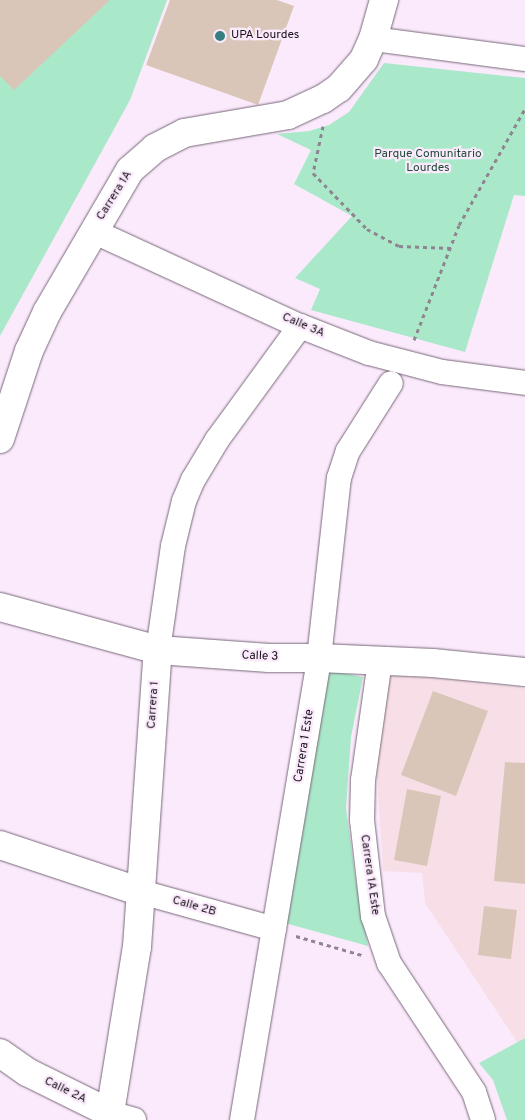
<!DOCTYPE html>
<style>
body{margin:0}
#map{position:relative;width:525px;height:1120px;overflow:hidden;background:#fbeafc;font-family:Overpass,sans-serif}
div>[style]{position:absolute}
.education>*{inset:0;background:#f8dfe7}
.green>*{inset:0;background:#a9e8c9}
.building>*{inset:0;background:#dac6b8}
.path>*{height:3px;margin-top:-1.5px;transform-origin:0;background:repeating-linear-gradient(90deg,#908490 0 4px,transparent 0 8px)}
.roads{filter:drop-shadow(0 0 1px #776878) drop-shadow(0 0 1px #776878)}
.street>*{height:24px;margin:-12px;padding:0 12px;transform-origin:12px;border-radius:12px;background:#fff}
.secondary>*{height:28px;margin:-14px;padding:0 14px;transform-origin:14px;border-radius:14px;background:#fff}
.dots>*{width:14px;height:14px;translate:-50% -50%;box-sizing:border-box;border:2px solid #fbeafc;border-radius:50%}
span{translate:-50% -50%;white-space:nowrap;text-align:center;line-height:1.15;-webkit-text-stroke:4.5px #fbeafc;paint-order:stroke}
.poi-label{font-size:12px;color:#181218}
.left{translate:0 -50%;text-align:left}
.park-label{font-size:12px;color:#1f4a38}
.street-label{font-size:12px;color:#181218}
</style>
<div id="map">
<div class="education">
<div style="clip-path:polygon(390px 672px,525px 688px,525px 1038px,517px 1042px,425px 903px,422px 873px,383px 871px,376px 762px)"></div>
</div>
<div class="green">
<div style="clip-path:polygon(0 0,167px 0,130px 100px,0 336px)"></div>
<div style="clip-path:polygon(384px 63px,525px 78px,525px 196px,514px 195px,465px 352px,311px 310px,320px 289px,295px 278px,352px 216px,294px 184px,311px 150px,277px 134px,309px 131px,329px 125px,349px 112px)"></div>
<div style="clip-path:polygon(327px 670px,363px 677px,351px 737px,346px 808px,356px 882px,368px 946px,285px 923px)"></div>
<div style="clip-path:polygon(525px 1038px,525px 1120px,507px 1120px,493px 1080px,479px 1063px)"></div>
</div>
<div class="building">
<div style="clip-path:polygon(0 0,110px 0,14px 90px,0 76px)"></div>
<div style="clip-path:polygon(170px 0,277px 0,294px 6px,258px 105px,146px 65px)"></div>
<div style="clip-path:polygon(433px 691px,488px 711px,456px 796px,401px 775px)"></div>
<div style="clip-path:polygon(505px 762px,525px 763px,525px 884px,494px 881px)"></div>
<div style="clip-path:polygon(407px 789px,441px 796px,427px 866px,394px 860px)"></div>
<div style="clip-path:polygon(484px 906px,517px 910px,511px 959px,478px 955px)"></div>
</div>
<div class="path">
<div style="left:323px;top:126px;width:48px;rotate:102deg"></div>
<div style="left:313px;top:173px;width:78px;rotate:46deg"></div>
<div style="left:367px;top:229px;width:36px;rotate:28deg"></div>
<div style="left:399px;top:246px;width:52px;rotate:2.2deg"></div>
<div style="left:414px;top:340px;width:123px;rotate:-68.6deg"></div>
<div style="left:459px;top:225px;width:133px;rotate:-60.4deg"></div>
<div style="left:296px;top:936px;width:69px;rotate:16.1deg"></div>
</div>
<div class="roads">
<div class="street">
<div style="left:373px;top:39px;width:153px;rotate:7.5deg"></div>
<div style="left:93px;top:231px;width:228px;rotate:24.7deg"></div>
<div style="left:300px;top:326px;width:74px;rotate:21.4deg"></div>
<div style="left:369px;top:353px;width:75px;rotate:14.6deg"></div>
<div style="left:442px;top:372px;width:84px;rotate:7.5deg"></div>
<div style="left:158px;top:650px;width:105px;rotate:-81.8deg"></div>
<div style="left:173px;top:546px;width:46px;rotate:-76.3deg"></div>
<div style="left:184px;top:501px;width:23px;rotate:-67deg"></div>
<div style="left:193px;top:480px;width:47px;rotate:-59deg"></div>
<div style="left:217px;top:440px;width:141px;rotate:-53.9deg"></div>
<div style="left:380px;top:661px;width:120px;rotate:98.1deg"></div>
<div style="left:363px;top:780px;width:40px;rotate:91.4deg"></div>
<div style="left:362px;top:820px;width:97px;rotate:83.5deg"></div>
<div style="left:373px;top:916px;width:50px;rotate:71.2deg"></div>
<div style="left:389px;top:963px;width:154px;rotate:56.6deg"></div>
<div style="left:474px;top:1092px;width:29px;rotate:72deg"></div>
<div style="left:141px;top:892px;width:138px;rotate:15.5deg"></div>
<div style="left:109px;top:1120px;width:7px;rotate:-82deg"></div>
<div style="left:110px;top:1113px;width:25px;rotate:16deg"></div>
<div style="left:242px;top:1120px;width:468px;rotate:-80.5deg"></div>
<div style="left:319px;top:658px;width:181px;rotate:-83.7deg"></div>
<div style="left:339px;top:478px;width:28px;rotate:-72deg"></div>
<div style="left:348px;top:451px;width:80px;rotate:-57.7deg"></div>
</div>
<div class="secondary">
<div style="left:0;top:439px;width:93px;rotate:-71.8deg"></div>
<div style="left:29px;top:351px;width:43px;rotate:-65.2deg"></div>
<div style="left:47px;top:312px;width:164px;rotate:-59.7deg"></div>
<div style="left:130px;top:170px;width:33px;rotate:-41deg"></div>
<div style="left:155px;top:148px;width:33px;rotate:-27deg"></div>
<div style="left:184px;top:133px;width:106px;rotate:-9.8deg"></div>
<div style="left:288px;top:115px;width:38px;rotate:-25deg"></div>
<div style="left:323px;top:99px;width:19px;rotate:-35deg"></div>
<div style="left:339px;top:88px;width:38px;rotate:-49deg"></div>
<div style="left:364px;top:59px;width:22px;rotate:-66deg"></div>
<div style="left:373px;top:39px;width:41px;rotate:-74.2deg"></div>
<div style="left:0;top:607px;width:164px;rotate:15.2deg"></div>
<div style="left:158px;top:650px;width:111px;rotate:4.1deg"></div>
<div style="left:269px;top:658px;width:50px"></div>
<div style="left:319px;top:658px;width:114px;rotate:2.5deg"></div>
<div style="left:433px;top:663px;width:92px;rotate:5.6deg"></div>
<div style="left:0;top:845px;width:149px;rotate:18.4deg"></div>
<div style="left:0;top:1053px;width:33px;rotate:35deg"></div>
<div style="left:27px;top:1072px;width:93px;rotate:26.3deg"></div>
<div style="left:110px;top:1113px;width:168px;rotate:-80.8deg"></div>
<div style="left:137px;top:947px;width:298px;rotate:-86deg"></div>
</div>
</div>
<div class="dots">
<div style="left:220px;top:36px;background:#357e82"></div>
</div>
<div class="poi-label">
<span class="left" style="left:231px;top:36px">UPA Lourdes</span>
</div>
<div class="park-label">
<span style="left:428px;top:162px">Parque Comunitario<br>Lourdes</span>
</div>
<div class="street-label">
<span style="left:115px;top:196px;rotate:-58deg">Carrera 1A</span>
<span style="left:303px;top:326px;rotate:23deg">Calle 3A</span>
<span style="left:260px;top:657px;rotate:2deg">Calle 3</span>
<span style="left:154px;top:705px;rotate:-86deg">Carrera 1</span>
<span style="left:305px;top:746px;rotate:-81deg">Carrera 1 Este</span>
<span style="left:369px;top:875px;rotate:82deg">Carrera 1A Este</span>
<span style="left:194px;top:907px;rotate:16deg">Calle 2B</span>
<span style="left:65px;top:1091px;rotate:26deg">Calle 2A</span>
</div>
</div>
